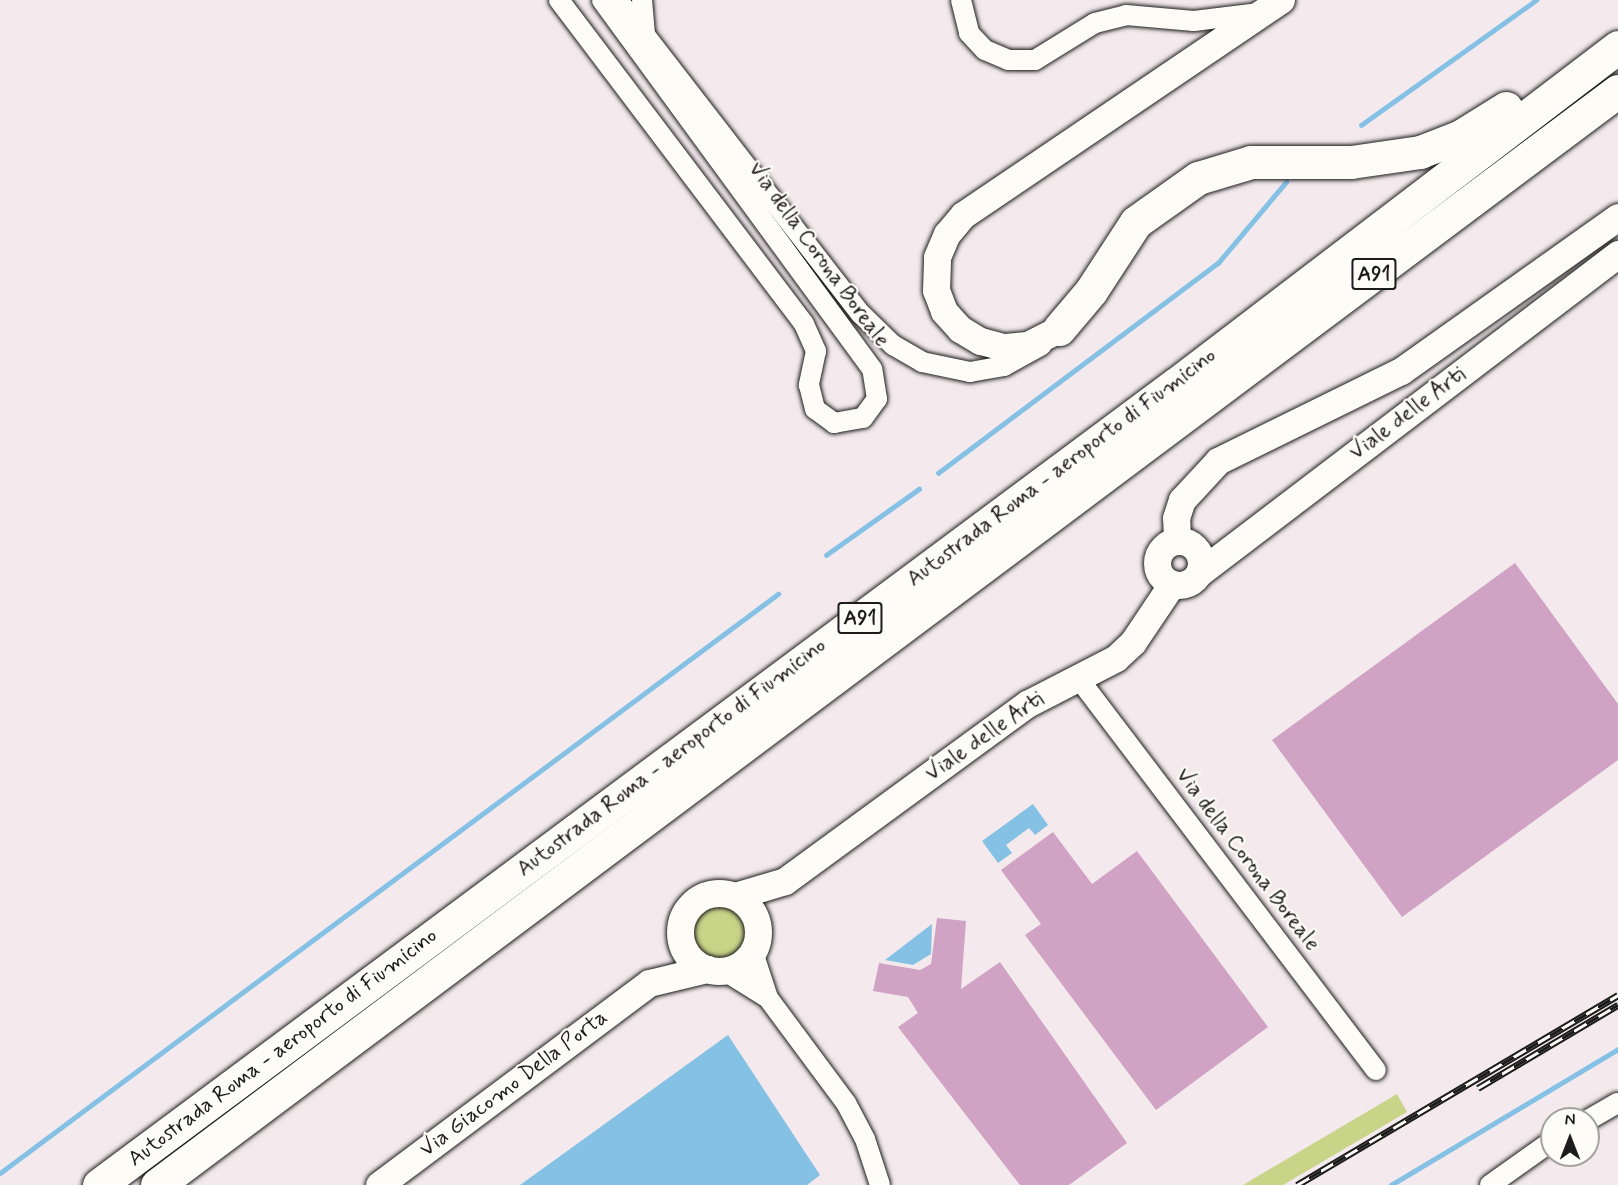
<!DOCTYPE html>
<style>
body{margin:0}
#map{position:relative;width:1618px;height:1185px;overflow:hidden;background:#f4eaed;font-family:Mynerve,sans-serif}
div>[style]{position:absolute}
.green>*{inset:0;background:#c8d488}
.round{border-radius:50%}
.water>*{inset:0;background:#85c1e4}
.stream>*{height:4.5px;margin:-2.25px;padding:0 2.25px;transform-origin:2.25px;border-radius:2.25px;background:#85c1e4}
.building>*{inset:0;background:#d0a2c3}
.roads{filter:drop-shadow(0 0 2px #1c1c1c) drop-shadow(0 0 2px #1c1c1c)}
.street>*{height:20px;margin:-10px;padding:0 10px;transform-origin:10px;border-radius:10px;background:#fdfcf7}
.secondary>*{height:27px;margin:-13.5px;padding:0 13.5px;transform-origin:13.5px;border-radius:13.5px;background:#fdfcf7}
.secondary>.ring{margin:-13.5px;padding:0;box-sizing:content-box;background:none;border:27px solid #fdfcf7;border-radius:50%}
.highway>*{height:33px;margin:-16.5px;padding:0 16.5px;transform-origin:16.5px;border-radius:16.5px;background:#fdfcf7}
.rail>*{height:7px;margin-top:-3.5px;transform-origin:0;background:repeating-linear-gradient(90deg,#fdfcf7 0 14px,#1c1c1c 0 28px);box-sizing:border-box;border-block:2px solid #1c1c1c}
span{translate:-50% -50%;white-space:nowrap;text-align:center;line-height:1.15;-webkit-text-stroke:4.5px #fdfcf7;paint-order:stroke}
.shield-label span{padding:2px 4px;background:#fdfcf7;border:2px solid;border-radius:4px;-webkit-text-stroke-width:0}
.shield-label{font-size:21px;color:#1c1c1c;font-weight:700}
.street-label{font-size:22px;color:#1c1c1c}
.north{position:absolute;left:1540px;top:1107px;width:60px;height:60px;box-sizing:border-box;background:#fdfcf7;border:2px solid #a3a29f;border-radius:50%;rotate:0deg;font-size:16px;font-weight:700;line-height:24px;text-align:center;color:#1c1c1c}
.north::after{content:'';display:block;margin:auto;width:21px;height:27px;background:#1c1c1c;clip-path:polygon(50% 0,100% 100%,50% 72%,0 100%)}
</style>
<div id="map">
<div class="green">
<div class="round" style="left:691px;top:905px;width:54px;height:54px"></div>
<div style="clip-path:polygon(1397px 1094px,1407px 1112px,1283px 1185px,1243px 1185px)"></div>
</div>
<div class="water">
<div style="clip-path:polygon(1033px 804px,1048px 825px,1035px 835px,1029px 828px,1006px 845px,1012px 853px,998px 863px,982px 841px)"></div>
<div style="clip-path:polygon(932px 924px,931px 954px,913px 965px,885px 960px)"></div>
<div style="clip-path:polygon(728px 1035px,820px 1175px,807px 1185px,520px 1185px)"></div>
</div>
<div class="stream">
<div style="left:1361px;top:125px;width:215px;rotate:-35.5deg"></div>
<div style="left:938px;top:473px;width:350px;rotate:-36.9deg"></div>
<div style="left:1218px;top:263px;width:106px;rotate:-50deg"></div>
<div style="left:826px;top:555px;width:114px;rotate:-35.4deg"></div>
<div style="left:0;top:1173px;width:970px;rotate:-36.66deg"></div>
<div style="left:1391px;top:1185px;width:265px;rotate:-30.9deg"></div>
</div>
<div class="building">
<div style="clip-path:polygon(1515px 563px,1618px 704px,1618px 760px,1402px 917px,1272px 740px)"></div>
<div style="clip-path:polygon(1053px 832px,1092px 884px,1137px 851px,1268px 1027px,1156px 1110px,1025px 935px,1041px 924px,1001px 870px)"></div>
<div style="clip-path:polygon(937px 918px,966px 921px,961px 989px,1000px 962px,1127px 1143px,1069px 1185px,1020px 1185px,898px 1027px,918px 1013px,908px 997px,873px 991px,879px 963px,920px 970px,931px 964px)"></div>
</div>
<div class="roads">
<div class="street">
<div style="left:559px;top:0;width:406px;rotate:52.9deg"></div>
<div style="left:804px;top:324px;width:30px;rotate:66deg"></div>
<div style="left:816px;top:351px;width:35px;rotate:102deg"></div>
<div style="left:809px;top:385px;width:25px;rotate:76deg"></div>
<div style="left:815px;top:409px;width:24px;rotate:36deg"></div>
<div style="left:834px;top:423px;width:29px;rotate:-10deg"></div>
<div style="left:863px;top:418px;width:24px;rotate:-54deg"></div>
<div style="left:877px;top:399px;width:30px;rotate:-99deg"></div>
<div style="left:872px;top:369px;width:457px;rotate:-126.2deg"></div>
<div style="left:618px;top:0;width:397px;rotate:52.3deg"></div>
<div style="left:861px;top:314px;width:45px;rotate:44.1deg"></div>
<div style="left:893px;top:345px;width:34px;rotate:30deg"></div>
<div style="left:922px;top:362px;width:49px;rotate:11.8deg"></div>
<div style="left:970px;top:372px;width:35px;rotate:-10deg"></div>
<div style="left:1004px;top:366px;width:43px;rotate:-28.9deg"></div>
<div style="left:642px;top:0;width:33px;rotate:85deg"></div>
<div style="left:961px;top:0;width:34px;rotate:76deg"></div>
<div style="left:969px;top:33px;width:23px;rotate:47deg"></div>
<div style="left:985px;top:50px;width:25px;rotate:23deg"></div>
<div style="left:1008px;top:60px;width:27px"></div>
<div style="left:1035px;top:60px;width:70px;rotate:-31.7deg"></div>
<div style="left:1095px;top:23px;width:32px;rotate:-14deg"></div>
<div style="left:1126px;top:15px;width:68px;rotate:5deg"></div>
<div style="left:1194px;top:21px;width:64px;rotate:-7.1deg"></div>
<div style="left:1079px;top:679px;width:491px;rotate:52.8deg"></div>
<div style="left:753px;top:952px;width:48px;rotate:71.9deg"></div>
<div style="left:768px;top:998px;width:131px;rotate:53.4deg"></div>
<div style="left:846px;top:1103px;width:41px;rotate:62.2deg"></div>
<div style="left:865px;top:1139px;width:48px;rotate:71.9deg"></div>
<div style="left:723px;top:970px;width:53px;rotate:31.9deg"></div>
<div style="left:1588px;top:1120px;width:34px;rotate:-30deg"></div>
<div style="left:1490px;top:1185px;width:76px;rotate:-35.4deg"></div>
</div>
<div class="secondary">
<div style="left:1059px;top:329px;width:36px;rotate:153deg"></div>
<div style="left:1027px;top:345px;width:24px;rotate:175deg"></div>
<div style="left:1003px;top:347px;width:24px;rotate:-165deg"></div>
<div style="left:980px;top:341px;width:23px;rotate:-149deg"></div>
<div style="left:960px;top:329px;width:24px;rotate:-132deg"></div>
<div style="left:944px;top:311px;width:22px;rotate:-111deg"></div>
<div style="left:936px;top:290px;width:33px;rotate:-88deg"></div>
<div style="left:937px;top:257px;width:25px;rotate:-67deg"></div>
<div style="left:947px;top:234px;width:25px;rotate:-50deg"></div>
<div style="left:963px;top:215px;width:384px;rotate:-34.1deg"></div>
<div style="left:1177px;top:541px;width:23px;rotate:-92deg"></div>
<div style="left:1176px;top:518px;width:19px;rotate:-72deg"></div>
<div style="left:1182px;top:500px;width:53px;rotate:-47.3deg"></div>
<div style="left:1218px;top:461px;width:204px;rotate:-26.2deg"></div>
<div style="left:1401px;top:371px;width:266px;rotate:-35.4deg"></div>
<div class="ring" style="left:1157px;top:541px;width:17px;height:17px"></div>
<div style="left:1199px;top:573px;width:527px;rotate:-37.28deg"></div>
<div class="ring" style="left:680px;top:893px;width:51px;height:51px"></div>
<div style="left:735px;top:896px;width:52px;rotate:-16.7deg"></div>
<div style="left:785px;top:881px;width:300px;rotate:-36.2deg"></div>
<div style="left:1027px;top:704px;width:100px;rotate:-27.3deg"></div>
<div style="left:1116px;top:658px;width:23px;rotate:-43deg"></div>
<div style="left:1133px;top:642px;width:70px;rotate:-56.1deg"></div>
<div style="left:379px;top:1185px;width:337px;rotate:-36.8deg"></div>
<div style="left:649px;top:983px;width:60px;rotate:-13.6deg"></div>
</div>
<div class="highway">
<div style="left:1059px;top:329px;width:50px;rotate:-49.9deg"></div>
<div style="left:1091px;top:291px;width:82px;rotate:-56.9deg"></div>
<div style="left:1136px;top:222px;width:76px;rotate:-35.4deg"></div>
<div style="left:1198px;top:178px;width:55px;rotate:-16.8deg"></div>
<div style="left:1251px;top:162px;width:100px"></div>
<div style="left:1351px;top:162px;width:70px;rotate:-8.2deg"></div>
<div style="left:1420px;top:152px;width:44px;rotate:-21.3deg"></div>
<div style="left:1461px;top:136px;width:53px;rotate:-31.9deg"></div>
<div style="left:99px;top:1185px;width:1342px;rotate:-36.64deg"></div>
<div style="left:1176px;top:384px;width:556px;rotate:-37.32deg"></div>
<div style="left:157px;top:1185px;width:1825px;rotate:-36.83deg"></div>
</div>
</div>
<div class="rail">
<div style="left:1478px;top:1088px;width:163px;rotate:-30.7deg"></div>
<div style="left:1297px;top:1185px;width:373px;rotate:-30.6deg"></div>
</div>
<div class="shield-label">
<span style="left:1374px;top:274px">A91</span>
<span style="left:860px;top:618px">A91</span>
</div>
<div class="street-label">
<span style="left:818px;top:255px;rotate:54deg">Via della Corona Boreale</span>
<span style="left:1408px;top:414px;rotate:-37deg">Viale delle Arti</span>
<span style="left:1062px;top:468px;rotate:-37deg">Autostrada Roma - aeroporto di Fiumicino</span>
<span style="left:985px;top:737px;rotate:-35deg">Viale delle Arti</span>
<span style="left:672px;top:758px;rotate:-37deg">Autostrada Roma - aeroporto di Fiumicino</span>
<span style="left:1247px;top:860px;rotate:53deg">Via della Corona Boreale</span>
<span style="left:283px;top:1048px;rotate:-37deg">Autostrada Roma - aeroporto di Fiumicino</span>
<span style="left:514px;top:1084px;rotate:-37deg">Via Giacomo Della Porta</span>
</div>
<div class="north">N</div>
</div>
